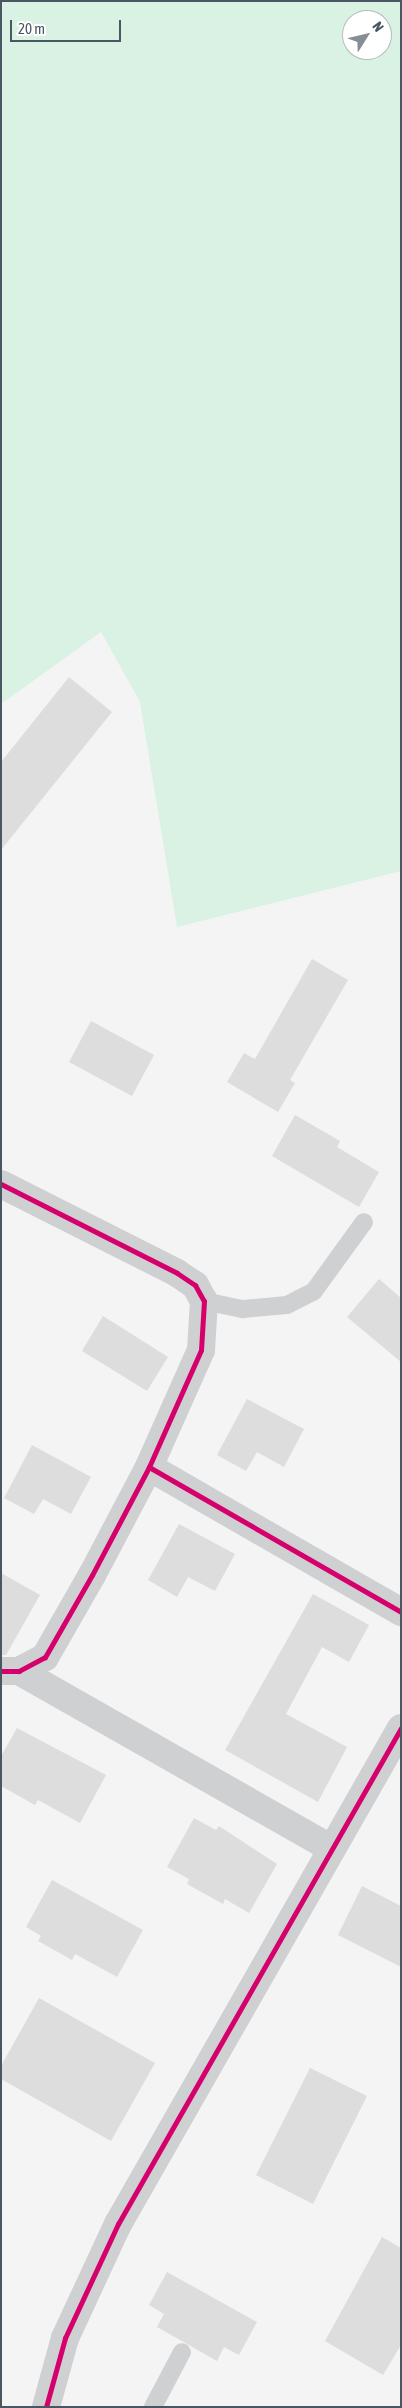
<!DOCTYPE html>
<style>
body{margin:0}
#map{position:relative;width:402px;height:2408px;overflow:hidden;background:#f4f4f4;font-family:"Asap Condensed",sans-serif}
div>[style]{position:absolute}
.green>*{inset:0;background:#d9f2e3}
.building>*{inset:0;background:#ddddde}
.lane>*{height:18px;margin:-9px;padding:0 9px;transform-origin:9px;border-radius:9px;background:#ced0d2}
.street>*{height:28px;margin:-14px;padding:0 14px;transform-origin:14px;border-radius:14px;background:#ced0d2}
.cycleway>*{height:5px;margin:-2.5px;padding:0 2.5px;transform-origin:2.5px;border-radius:2.5px;background:#d6006c}
span{translate:-50% -50%;white-space:nowrap;text-align:center;line-height:1.15;-webkit-text-stroke:4.5px #fff;paint-order:stroke}
.frame{position:absolute;inset:0;border:2px solid #4a5661;pointer-events:none}
.north{position:absolute;left:342px;top:10px;width:50px;height:50px;box-sizing:border-box;background:#fff;border:1px solid #b7bbc0;border-radius:50%;rotate:54deg;font-size:14px;font-weight:700;line-height:20px;text-align:center;color:#4a5661}
.north::after{content:'';display:block;margin:auto;width:18px;height:22px;background:#868d94;clip-path:polygon(50% 0,100% 100%,50% 72%,0 100%)}
.scale{position:absolute;left:10px;top:20px;width:111px;height:22px;box-sizing:border-box;border:2px solid #4a5661;border-top:0;padding-left:6px;font-size:15px;line-height:18px;white-space:nowrap;color:#4a5661;-webkit-text-stroke:4px #fff;paint-order:stroke}
</style>
<div id="map">
<div class="green">
<div style="clip-path:polygon(evenodd,1px 1px,401px 1px,401px 871px,177px 927px,140px 702px,101px 632px,1px 704px,1px 1px,352px 20px,382px 20px,382px 50px,352px 50px,352px 20px)"></div>
</div>
<div class="building">
<div style="clip-path:polygon(69px 677px,112px 712px,1px 850px,1px 762px)"></div>
<div style="clip-path:polygon(312px 959px,348px 980px,290px 1080px,295px 1083px,278px 1112px,227px 1082px,244px 1053px,255px 1059px)"></div>
<div style="clip-path:polygon(91px 1021px,154px 1055px,132px 1096px,69px 1062px)"></div>
<div style="clip-path:polygon(295px 1115px,340px 1141px,337px 1147px,379px 1172px,359px 1207px,272px 1156px)"></div>
<div style="clip-path:polygon(379px 1279px,401px 1298px,401px 1362px,347px 1317px)"></div>
<div style="clip-path:polygon(103px 1316px,168px 1357px,147px 1391px,82px 1351px)"></div>
<div style="clip-path:polygon(247px 1399px,304px 1429px,284px 1467px,257px 1452px,246px 1471px,217px 1455px)"></div>
<div style="clip-path:polygon(32px 1445px,91px 1477px,71px 1514px,43px 1499px,34px 1514px,4px 1498px)"></div>
<div style="clip-path:polygon(179px 1524px,235px 1554px,215px 1591px,188px 1577px,177px 1597px,148px 1580px)"></div>
<div style="clip-path:polygon(1px 1573px,40px 1595px,6px 1655px,1px 1655px)"></div>
<div style="clip-path:polygon(313px 1594px,369px 1625px,349px 1662px,322px 1647px,286px 1714px,347px 1747px,318px 1802px,225px 1750px)"></div>
<div style="clip-path:polygon(17px 1728px,106px 1775px,80px 1823px,38px 1800px,35px 1805px,1px 1786px,1px 1756px)"></div>
<div style="clip-path:polygon(194px 1818px,216px 1830px,219px 1826px,277px 1864px,249px 1913px,225px 1899px,223px 1904px,187px 1884px,189px 1879px,167px 1867px)"></div>
<div style="clip-path:polygon(52px 1880px,143px 1930px,117px 1977px,75px 1954px,72px 1960px,38px 1941px,41px 1936px,26px 1927px)"></div>
<div style="clip-path:polygon(362px 1886px,401px 1906px,401px 1967px,338px 1935px)"></div>
<div style="clip-path:polygon(39px 1998px,155px 2063px,111px 2141px,1px 2079px,1px 2066px)"></div>
<div style="clip-path:polygon(310px 2068px,367px 2096px,313px 2204px,256px 2175px)"></div>
<div style="clip-path:polygon(382px 2237px,401px 2248px,401px 2345px,383px 2375px,325px 2341px)"></div>
<div style="clip-path:polygon(167px 2272px,257px 2322px,239px 2355px,224px 2347px,217px 2361px,157px 2327px,164px 2314px,149px 2305px)"></div>
</div>
<div class="lane">
<div style="left:204px;top:1301px;width:40px;rotate:12deg"></div>
<div style="left:243px;top:1309px;width:44px;rotate:-5.2deg"></div>
<div style="left:287px;top:1305px;width:30px;rotate:-27deg"></div>
<div style="left:314px;top:1291px;width:85px;rotate:-54.1deg"></div>
<div style="left:153px;top:2407px;width:62px;rotate:-62.2deg"></div>
</div>
<div class="street">
<div style="left:1px;top:1184px;width:197px;rotate:26.8deg"></div>
<div style="left:177px;top:1273px;width:22px;rotate:34deg"></div>
<div style="left:195px;top:1285px;width:18px;rotate:61deg"></div>
<div style="left:204px;top:1301px;width:49px;rotate:93.5deg"></div>
<div style="left:201px;top:1350px;width:128px;rotate:114deg"></div>
<div style="left:149px;top:1467px;width:122px;rotate:117.8deg"></div>
<div style="left:92px;top:1575px;width:95px;rotate:119.8deg"></div>
<div style="left:45px;top:1657px;width:30px;rotate:152deg"></div>
<div style="left:19px;top:1671px;width:18px;rotate:180deg"></div>
<div style="left:149px;top:1467px;width:291px;rotate:29.9deg"></div>
<div style="left:19px;top:1671px;width:359px;rotate:29.6deg"></div>
<div style="left:46px;top:2407px;width:72px;rotate:-74.6deg"></div>
<div style="left:65px;top:2338px;width:126px;rotate:-65.1deg"></div>
<div style="left:118px;top:2224px;width:571px;rotate:-60.29deg"></div>
</div>
<div class="cycleway">
<div style="left:1px;top:1184px;width:197px;rotate:26.8deg"></div>
<div style="left:177px;top:1273px;width:22px;rotate:34deg"></div>
<div style="left:195px;top:1285px;width:18px;rotate:61deg"></div>
<div style="left:204px;top:1301px;width:49px;rotate:93.5deg"></div>
<div style="left:201px;top:1350px;width:128px;rotate:114deg"></div>
<div style="left:149px;top:1467px;width:122px;rotate:117.8deg"></div>
<div style="left:92px;top:1575px;width:95px;rotate:119.8deg"></div>
<div style="left:45px;top:1657px;width:30px;rotate:152deg"></div>
<div style="left:19px;top:1671px;width:18px;rotate:180deg"></div>
<div style="left:149px;top:1467px;width:291px;rotate:29.9deg"></div>
<div style="left:46px;top:2407px;width:72px;rotate:-74.6deg"></div>
<div style="left:65px;top:2338px;width:126px;rotate:-65.1deg"></div>
<div style="left:118px;top:2224px;width:571px;rotate:-60.29deg"></div>
</div>
<div class="frame"></div>
<div class="north">N</div>
<div class="scale">20 m</div>
</div>
